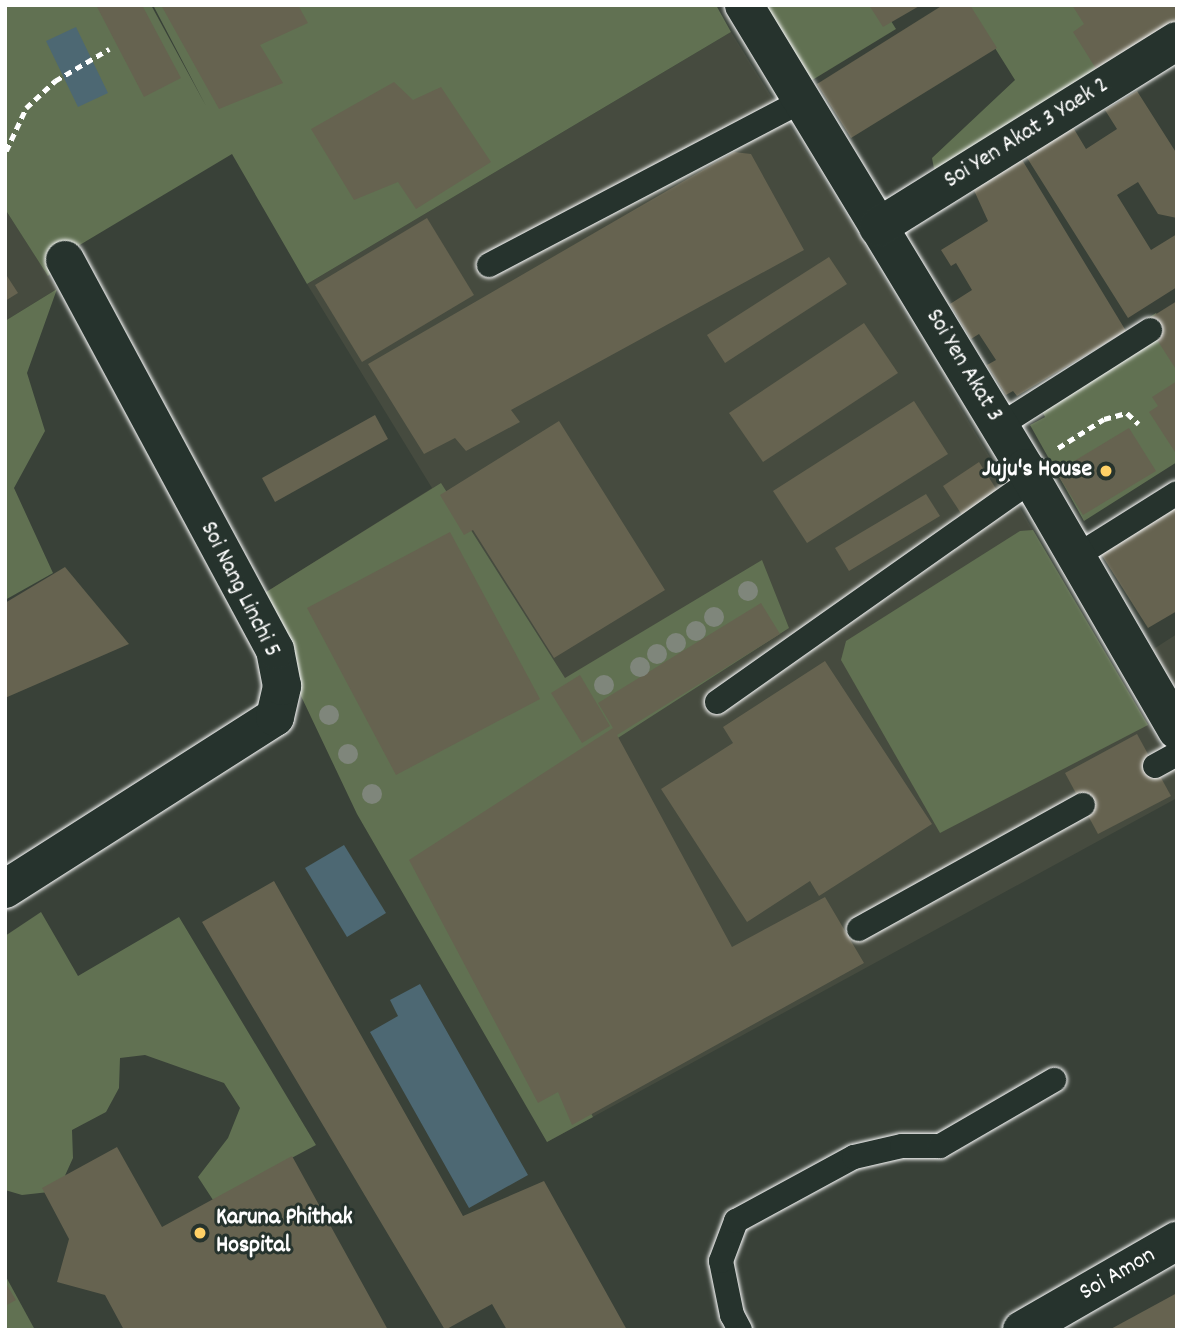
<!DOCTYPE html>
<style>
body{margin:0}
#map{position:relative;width:1182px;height:1335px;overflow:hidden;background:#394138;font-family:Dekko,sans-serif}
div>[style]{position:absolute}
.built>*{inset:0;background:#464b3f}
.green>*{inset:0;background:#617152}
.water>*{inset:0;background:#4d6873}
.building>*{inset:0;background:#666350}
.path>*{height:4.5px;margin-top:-2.25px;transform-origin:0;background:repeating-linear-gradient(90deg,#fff 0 7px,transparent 0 12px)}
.roads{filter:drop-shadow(0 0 2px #fff) drop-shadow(0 0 2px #fff)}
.lane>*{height:24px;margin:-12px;padding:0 12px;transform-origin:12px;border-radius:12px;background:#26332d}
.street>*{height:38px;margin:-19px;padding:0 19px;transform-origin:19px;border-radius:19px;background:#26332d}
.secondary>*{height:38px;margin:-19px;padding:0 19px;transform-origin:19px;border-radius:19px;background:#26332d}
.trees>*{width:20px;height:20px;margin:-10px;border-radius:50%;background:#7f867b}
.dots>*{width:19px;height:19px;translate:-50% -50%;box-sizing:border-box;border:4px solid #26332d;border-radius:50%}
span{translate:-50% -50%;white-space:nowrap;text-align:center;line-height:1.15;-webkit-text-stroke:6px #26332d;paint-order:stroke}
.street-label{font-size:24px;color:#fff}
.poi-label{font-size:24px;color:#fff;font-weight:700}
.right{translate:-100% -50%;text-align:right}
.left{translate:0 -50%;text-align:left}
.frame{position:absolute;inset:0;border:7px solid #fff;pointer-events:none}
</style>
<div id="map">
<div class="built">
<div style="clip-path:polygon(731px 32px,860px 238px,1177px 773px,1177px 798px,547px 1142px,255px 599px,432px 488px,307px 284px)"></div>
<div style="clip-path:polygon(5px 209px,57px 289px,5px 321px)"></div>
<div style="clip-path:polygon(1177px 634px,1177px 692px,1152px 650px)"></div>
</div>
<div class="green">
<div style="clip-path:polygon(5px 5px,151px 5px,206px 106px,153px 5px,716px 5px,731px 32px,307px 284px,232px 154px,78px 246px,48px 276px,5px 209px)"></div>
<div style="clip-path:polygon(762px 5px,881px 5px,896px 29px,809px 82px)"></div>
<div style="clip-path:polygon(968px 5px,1089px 5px,1126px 61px,936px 179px,932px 158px,1015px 80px)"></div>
<div style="clip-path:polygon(57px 289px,27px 373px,45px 431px,14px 488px,53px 573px,5px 600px,5px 321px)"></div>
<div style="clip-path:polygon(1156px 313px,1177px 347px,1177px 462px,1084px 521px,1030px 425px,1045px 417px,1032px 392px)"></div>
<div style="clip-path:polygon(441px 483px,565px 678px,762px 560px,789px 628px,453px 844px,593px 1117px,547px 1142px,357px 814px,255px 599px)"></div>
<div style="clip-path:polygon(1033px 530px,1148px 725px,940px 833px,841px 660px,846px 641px,1020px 531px)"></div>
<div style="clip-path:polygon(41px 912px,78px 976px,179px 917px,316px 1145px,213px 1200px,198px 1177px,228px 1138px,240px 1108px,224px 1083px,145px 1055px,120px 1058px,119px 1088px,106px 1112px,72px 1130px,73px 1158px,58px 1191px,22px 1195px,5px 1190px,5px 936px)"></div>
<div style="clip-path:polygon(5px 1275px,35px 1330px,5px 1330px)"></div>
</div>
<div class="water">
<div style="clip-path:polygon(76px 27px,108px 93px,78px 107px,46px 41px)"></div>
<div style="clip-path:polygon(344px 845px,386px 913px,347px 937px,305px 868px)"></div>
<div style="clip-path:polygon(420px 984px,528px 1175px,469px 1208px,370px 1032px,398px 1016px,390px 1000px)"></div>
</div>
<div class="building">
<div style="clip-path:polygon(96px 5px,142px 5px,181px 78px,144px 97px)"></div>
<div style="clip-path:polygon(161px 5px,298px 5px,308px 23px,260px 45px,283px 83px,219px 109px)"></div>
<div style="clip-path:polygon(869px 5px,921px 5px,883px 27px)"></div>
<div style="clip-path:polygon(943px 5px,970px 5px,997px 48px,851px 138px,817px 84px)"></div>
<div style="clip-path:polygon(1072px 5px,1177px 5px,1177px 23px,1098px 72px,1073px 32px,1084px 24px)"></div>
<div style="clip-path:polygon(394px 82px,413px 100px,441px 87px,491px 162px,416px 209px,398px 182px,354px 200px,311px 129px)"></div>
<div style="clip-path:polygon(1137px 91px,1177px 154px,1177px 218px,1158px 214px,1138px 182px,1117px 195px,1151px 250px,1177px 234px,1177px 287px,1128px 318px,1024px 153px,1071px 124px,1086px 149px,1117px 129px,1105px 110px)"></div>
<div style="clip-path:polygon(734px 152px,751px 154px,804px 250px,511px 410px,520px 422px,466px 451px,455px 438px,424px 454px,368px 364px)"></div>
<div style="clip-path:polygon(1021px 158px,1126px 331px,1017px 396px,1013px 391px,1006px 395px,987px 365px,996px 360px,979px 334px,971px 339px,950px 304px,972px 290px,956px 263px,951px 266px,941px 250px,988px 221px,972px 186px)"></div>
<div style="clip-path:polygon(427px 218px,474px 295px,362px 362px,315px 285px)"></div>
<div style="clip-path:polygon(829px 257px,847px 284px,725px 363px,707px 335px)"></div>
<div style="clip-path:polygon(5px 273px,18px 293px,5px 301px)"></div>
<div style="clip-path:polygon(1177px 301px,1177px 371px,1145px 321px)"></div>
<div style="clip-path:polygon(864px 323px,898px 373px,763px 462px,729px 413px)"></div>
<div style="clip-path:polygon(1177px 381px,1177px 455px,1149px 412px,1158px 406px,1152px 397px)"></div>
<div style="clip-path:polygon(914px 401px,948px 454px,807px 543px,773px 491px)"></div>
<div style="clip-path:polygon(375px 415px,388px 439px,275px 502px,262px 478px)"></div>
<div style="clip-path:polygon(559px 421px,665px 590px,554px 658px,473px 530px,464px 535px,440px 495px)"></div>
<div style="clip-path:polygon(1129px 428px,1156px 471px,1083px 515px,1056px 472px)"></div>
<div style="clip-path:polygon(979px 462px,1000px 495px,964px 518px,943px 486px)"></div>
<div style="clip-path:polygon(926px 494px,940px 516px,849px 571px,835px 548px)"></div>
<div style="clip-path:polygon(1177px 507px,1177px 611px,1148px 628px,1101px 554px)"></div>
<div style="clip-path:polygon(450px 532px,540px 699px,396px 775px,307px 608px)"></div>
<div style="clip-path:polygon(65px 567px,129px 644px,5px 698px,5px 603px)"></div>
<div style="clip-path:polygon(761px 603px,780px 634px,617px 735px,732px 947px,825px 897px,864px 963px,572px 1125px,558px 1092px,538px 1103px,409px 860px,613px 728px,598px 703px)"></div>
<div style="clip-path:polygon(825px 661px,932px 824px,819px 896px,810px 881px,747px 922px,661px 789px,733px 743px,723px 727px)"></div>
<div style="clip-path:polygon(580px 675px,610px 726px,582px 743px,551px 693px)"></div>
<div style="clip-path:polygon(1137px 734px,1171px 796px,1098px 834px,1065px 773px)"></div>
<div style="clip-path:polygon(274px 881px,463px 1216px,544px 1181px,627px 1330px,507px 1330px,492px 1304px,445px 1330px,202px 922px)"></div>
<div style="clip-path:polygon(117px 1147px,162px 1227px,292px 1156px,388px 1330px,124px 1330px,105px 1295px,57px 1282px,69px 1239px,42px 1188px)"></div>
<div style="clip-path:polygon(5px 1282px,16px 1300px,5px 1306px)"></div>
<div style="clip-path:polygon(1177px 1293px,1177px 1330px,1109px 1330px)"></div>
</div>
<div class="path">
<div style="left:6px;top:151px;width:47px;rotate:-65.1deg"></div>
<div style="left:26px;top:108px;width:40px;rotate:-43deg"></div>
<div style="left:55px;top:81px;width:63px;rotate:-30.7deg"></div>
<div style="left:1058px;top:448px;width:54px;rotate:-32.2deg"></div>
<div style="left:1104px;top:419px;width:24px;rotate:-15deg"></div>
<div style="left:1127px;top:413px;width:16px;rotate:43deg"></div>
</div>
<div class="roads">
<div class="lane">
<div style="left:489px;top:265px;width:353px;rotate:-27.7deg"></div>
<div style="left:999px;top:426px;width:179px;rotate:-32.4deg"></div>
<div style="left:1075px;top:557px;width:120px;rotate:-32.1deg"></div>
<div style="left:717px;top:702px;width:385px;rotate:-35.2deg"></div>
<div style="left:1155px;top:766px;width:25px;rotate:-29deg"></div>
<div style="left:859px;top:929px;width:256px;rotate:-29deg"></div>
<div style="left:740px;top:1330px;width:17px;rotate:-118deg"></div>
<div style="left:732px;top:1315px;width:55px;rotate:-101.5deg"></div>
<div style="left:721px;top:1261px;width:43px;rotate:-69.4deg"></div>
<div style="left:736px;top:1221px;width:134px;rotate:-28.5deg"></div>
<div style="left:854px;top:1157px;width:49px;rotate:-12.9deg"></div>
<div style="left:902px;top:1146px;width:38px"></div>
<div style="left:940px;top:1146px;width:132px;rotate:-30.1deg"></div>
</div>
<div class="street">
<div style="left:744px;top:5px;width:542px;rotate:58.75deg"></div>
<div style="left:1025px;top:468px;width:303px;rotate:59.9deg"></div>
<div style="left:878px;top:227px;width:352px;rotate:-31.9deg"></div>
<div style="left:5px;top:889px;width:320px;rotate:-32.5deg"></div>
<div style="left:275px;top:717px;width:32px;rotate:-77deg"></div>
<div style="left:282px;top:686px;width:37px;rotate:-101deg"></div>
<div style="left:275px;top:650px;width:443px;rotate:-118.3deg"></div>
</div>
<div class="secondary">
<div style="left:1022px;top:1330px;width:179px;rotate:-29.9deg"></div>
</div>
</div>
<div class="trees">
<div style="left:748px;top:591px"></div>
<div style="left:714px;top:617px"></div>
<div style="left:696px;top:631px"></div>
<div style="left:676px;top:643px"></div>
<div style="left:657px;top:654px"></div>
<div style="left:640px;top:667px"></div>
<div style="left:604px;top:685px"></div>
<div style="left:329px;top:715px"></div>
<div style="left:348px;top:754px"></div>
<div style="left:372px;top:794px"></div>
</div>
<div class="dots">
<div style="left:1106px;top:471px;background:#ffd166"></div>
<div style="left:200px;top:1233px;background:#ffd166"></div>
</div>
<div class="street-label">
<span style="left:1027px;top:134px;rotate:-32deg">Soi Yen Akat 3 Yaek 2</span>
<span style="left:963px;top:366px;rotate:59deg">Soi Yen Akat 3</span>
<span style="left:239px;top:590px;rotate:63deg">Soi Nang Linchi 5</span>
<span style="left:1118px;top:1275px;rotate:-30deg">Soi Amon</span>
</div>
<div class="poi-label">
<span class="right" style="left:1092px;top:471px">Juju's House</span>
<span class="left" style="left:216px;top:1233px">Karuna Phithak<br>Hospital</span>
</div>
<div class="frame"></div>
</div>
